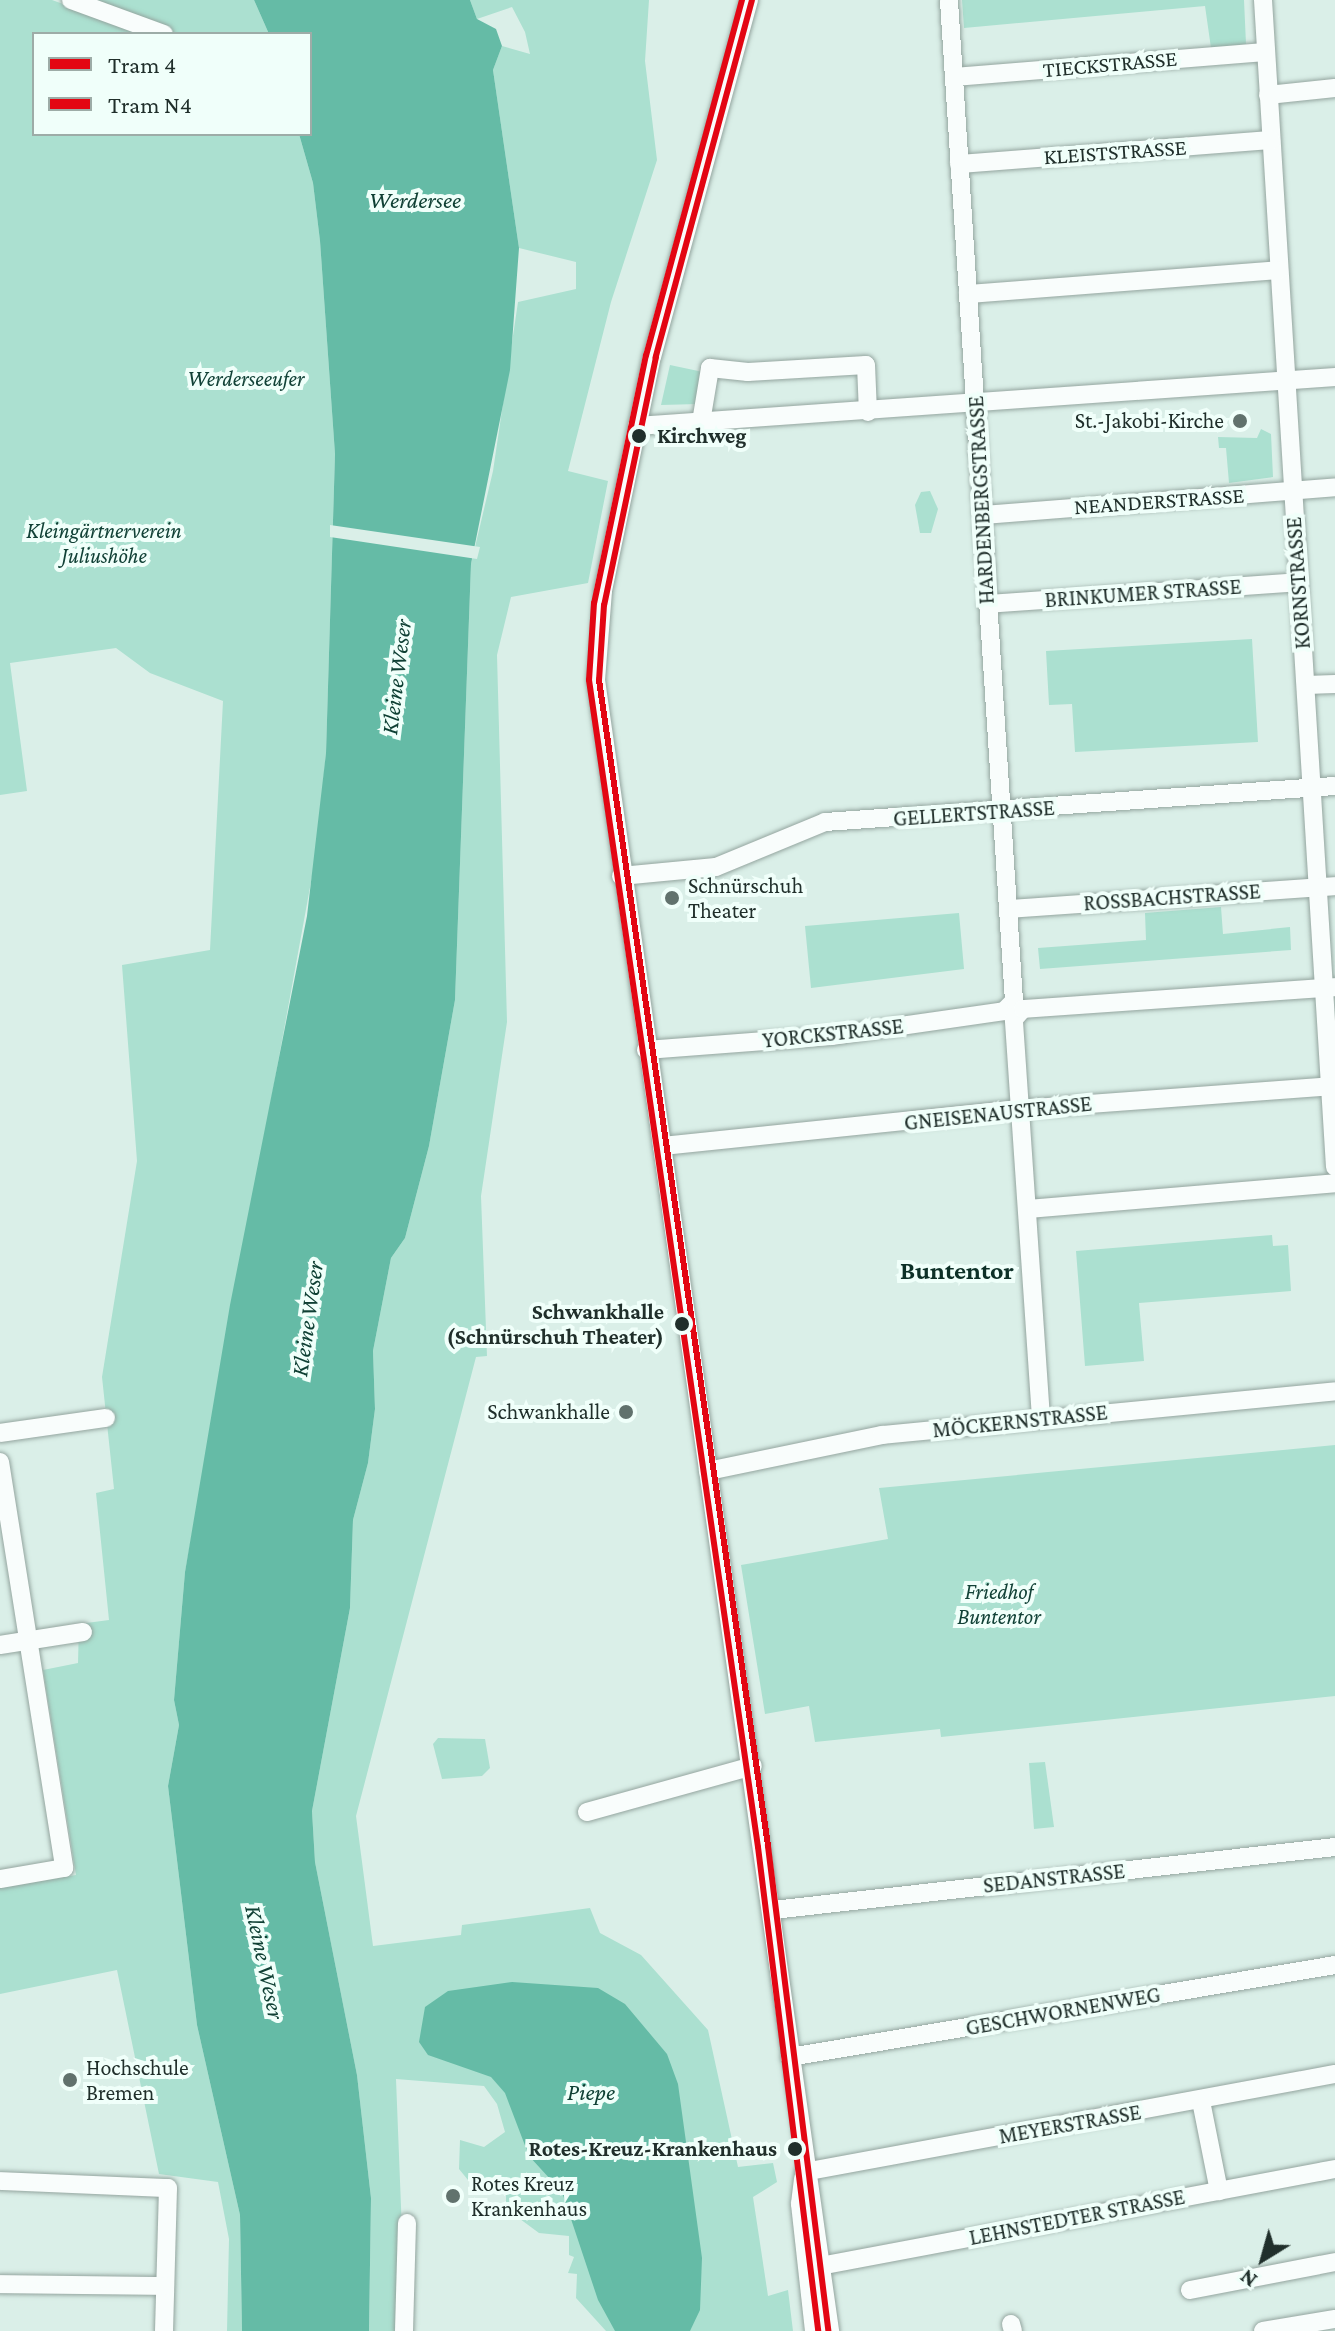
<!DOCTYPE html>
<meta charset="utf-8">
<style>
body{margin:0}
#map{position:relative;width:1335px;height:2331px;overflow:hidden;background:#daefe8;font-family:"Crimson Pro",serif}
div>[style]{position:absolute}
.green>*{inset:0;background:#abe0d0}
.water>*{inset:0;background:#65bba6}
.pier>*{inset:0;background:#daefe8}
.roads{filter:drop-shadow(0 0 2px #94a59f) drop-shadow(0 0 2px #94a59f)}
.minor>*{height:18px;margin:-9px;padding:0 9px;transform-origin:9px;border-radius:9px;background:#f9fdfc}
.tram-1>*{height:6px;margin:-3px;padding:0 3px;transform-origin:3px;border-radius:3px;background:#e30613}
.tram-2>*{height:6px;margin:-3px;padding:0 3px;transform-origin:3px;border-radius:3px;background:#e30613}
.dots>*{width:22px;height:22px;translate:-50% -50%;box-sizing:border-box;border:4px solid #f0fffa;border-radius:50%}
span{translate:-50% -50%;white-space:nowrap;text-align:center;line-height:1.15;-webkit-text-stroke:8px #f0fffa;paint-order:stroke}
.street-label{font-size:22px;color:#202f2b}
.park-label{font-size:22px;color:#114136;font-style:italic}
.poi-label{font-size:22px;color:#202f2b}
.right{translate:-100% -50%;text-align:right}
.left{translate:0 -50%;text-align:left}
.stop-label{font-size:22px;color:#202f2b;font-weight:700}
.water-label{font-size:24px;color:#0e3f33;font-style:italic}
.quarter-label{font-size:26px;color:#0d3027;font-weight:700}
.legend{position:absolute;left:32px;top:32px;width:280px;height:104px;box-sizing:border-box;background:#f0fffa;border:2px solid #9daca7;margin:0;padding:10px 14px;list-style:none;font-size:24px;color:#202f2b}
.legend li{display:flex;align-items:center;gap:16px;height:40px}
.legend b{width:40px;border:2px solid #9daca7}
.north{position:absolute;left:1223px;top:2219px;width:80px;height:80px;-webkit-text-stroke:6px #f0fffa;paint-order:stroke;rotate:217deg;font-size:22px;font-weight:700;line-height:32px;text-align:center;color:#202f2b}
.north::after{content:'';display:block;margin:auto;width:28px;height:36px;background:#202f2b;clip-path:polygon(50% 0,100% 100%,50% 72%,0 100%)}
</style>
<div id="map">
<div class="green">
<div style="clip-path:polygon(0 0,52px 0,146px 34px,34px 34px,34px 134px,299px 134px,313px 183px,320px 241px,335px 454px,326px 753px,317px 849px,185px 1572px,174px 1700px,179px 1725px,168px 1786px,197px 2025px,240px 2215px,242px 2331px,227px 2331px,229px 2239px,218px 2182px,159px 2174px,117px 1970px,0 1994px,0 1888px,76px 1875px,43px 1670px,78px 1663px,79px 1624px,109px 1620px,96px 1493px,114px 1489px,102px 1377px,137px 1161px,122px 965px,210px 950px,223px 701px,150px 673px,116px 648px,10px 663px,27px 791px,0 795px)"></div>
<div style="clip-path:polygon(84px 0,254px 0,269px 34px,176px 34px)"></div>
<div style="clip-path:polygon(470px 0,649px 0,645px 61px,657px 160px,611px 302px,568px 471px,608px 481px,588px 583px,511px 597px,497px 655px,507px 1022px,481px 1196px,487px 1356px,476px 1357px,356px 1816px,373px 1946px,461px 1935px,462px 1925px,590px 1908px,600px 1933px,641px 1955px,708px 2030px,738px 2167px,773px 2163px,777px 2182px,753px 2197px,768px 2296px,788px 2290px,793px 2331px,606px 2331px,576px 2298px,577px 2274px,568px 2273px,574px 2257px,569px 2255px,569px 2236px,539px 2233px,520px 2219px,506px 2218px,506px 2185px,468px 2180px,459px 2169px,460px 2140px,484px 2147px,505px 2132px,497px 2104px,484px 2086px,396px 2079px,402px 2232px,397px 2331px,369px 2331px,371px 2198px,357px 2075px,315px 1862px,312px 1811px,350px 1608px,353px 1520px,368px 1463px,375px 1409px,373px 1351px,391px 1258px,405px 1238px,429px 1146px,455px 1000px,471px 564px,493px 471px,518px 302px,576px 289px,576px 262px,519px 248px,493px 70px,502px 46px,530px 54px,525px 32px,512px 7px,477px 19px)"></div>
<div style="clip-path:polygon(962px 0,1244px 0,1246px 44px,1211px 48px,1205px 6px,964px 28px)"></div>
<div style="clip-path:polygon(670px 365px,703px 372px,698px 404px,661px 405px)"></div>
<div style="clip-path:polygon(1261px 429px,1271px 434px,1273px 477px,1229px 483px,1226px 448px,1219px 448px,1218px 437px,1257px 438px)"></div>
<div style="clip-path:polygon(930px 491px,938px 509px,931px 533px,920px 533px,915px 505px,921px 492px)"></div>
<div style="clip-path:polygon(1252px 639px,1258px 742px,1075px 752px,1072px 704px,1049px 705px,1046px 651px)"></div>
<div style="clip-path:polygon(1221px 907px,1223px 934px,1290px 927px,1291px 950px,1040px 969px,1038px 948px,1146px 940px,1145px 913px)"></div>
<div style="clip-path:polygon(959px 913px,964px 969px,811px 988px,805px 926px)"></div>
<div style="clip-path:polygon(1272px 1235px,1273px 1246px,1288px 1245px,1291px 1291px,1139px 1303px,1144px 1361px,1085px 1366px,1076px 1251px)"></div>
<div style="clip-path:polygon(1335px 1445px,1335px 1696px,941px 1737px,940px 1729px,815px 1742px,809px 1706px,765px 1714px,741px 1565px,888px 1539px,879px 1488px)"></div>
<div style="clip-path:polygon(438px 1738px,485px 1739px,490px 1768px,482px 1776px,442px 1779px,433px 1744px)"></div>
<div style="clip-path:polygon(1045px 1762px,1054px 1827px,1034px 1829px,1029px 1763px)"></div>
</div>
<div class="water">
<div style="clip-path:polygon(254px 0,470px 0,477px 19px,496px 29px,502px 46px,493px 70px,519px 248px,510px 370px,471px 564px,455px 1000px,429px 1146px,405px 1238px,391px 1258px,373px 1351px,375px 1409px,368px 1463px,353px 1520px,350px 1608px,312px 1811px,315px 1862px,357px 2075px,371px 2198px,369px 2331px,242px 2331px,240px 2215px,197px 2025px,168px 1786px,179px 1725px,174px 1700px,185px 1572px,230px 1305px,307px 916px,326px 753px,335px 454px,320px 241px,313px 183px,299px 134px,310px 134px,310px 34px,269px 34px)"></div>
<div style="clip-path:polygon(512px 1982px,598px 1988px,625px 2004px,667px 2054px,678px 2084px,702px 2258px,700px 2310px,690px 2331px,615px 2331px,598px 2300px,562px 2192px,529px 2156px,505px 2093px,491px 2077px,428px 2055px,419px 2042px,425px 2007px,448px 1991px)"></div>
</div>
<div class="pier">
<div style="clip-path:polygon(330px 525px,480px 547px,477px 559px,330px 537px)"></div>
</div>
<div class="roads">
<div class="minor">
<div style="left:71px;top:0;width:99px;rotate:20.1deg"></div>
<div style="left:749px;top:0;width:369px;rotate:105.2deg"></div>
<div style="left:652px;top:356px;width:240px;rotate:101.8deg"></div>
<div style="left:603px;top:591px;width:89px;rotate:94.5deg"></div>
<div style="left:596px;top:680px;width:1668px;rotate:81.93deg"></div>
<div style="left:1263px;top:0;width:1169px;rotate:86.47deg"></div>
<div style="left:954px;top:77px;width:312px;rotate:-4.6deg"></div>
<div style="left:1268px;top:95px;width:67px;rotate:-6deg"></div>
<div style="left:959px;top:164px;width:313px;rotate:-4.4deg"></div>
<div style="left:968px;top:294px;width:312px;rotate:-4.4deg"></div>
<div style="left:701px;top:422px;width:55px;rotate:-80.5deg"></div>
<div style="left:710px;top:368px;width:38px;rotate:6deg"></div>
<div style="left:748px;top:372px;width:118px;rotate:-3.4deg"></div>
<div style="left:866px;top:365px;width:47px;rotate:87.6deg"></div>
<div style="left:637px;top:426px;width:700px;rotate:-4.02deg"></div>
<div style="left:983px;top:515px;width:353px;rotate:-4.5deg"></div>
<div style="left:987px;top:604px;width:313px;rotate:-4deg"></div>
<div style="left:1306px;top:685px;width:29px;rotate:-2deg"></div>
<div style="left:621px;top:876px;width:95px;rotate:-5.4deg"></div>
<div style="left:716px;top:867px;width:118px;rotate:-22.4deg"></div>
<div style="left:825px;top:822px;width:511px;rotate:-4.04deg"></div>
<div style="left:1009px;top:909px;width:327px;rotate:-4deg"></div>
<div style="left:646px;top:1050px;width:186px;rotate:-4.3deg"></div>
<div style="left:831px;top:1036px;width:175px;rotate:-8.2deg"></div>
<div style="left:1004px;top:1011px;width:14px;rotate:-45deg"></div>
<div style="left:1014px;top:1001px;width:1003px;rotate:-93.72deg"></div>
<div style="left:662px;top:1146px;width:360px;rotate:-5.9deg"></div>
<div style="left:1020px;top:1109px;width:316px;rotate:-4.2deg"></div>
<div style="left:1028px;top:1209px;width:308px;rotate:-4.8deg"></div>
<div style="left:1041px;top:1418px;width:400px;rotate:-93.9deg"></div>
<div style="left:1014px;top:1019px;width:13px;rotate:-48deg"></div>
<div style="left:1023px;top:1009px;width:313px;rotate:-4deg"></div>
<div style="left:0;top:1433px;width:107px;rotate:-8.1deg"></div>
<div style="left:0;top:1462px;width:411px;rotate:81deg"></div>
<div style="left:64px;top:1868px;width:65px;rotate:170.2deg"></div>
<div style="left:708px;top:1471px;width:178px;rotate:-11.7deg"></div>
<div style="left:882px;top:1435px;width:455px;rotate:-5.5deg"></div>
<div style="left:0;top:1645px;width:84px;rotate:-8.9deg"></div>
<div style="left:587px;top:1812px;width:172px;rotate:-15.5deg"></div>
<div style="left:773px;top:1910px;width:566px;rotate:-6.4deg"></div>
<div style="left:790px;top:2057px;width:553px;rotate:-9.58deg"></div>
<div style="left:1201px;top:2101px;width:92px;rotate:78.7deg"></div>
<div style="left:804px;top:2172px;width:540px;rotate:-10.46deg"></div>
<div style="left:803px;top:2179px;width:25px;rotate:97deg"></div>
<div style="left:800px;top:2204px;width:128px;rotate:83.7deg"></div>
<div style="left:0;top:2181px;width:168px;rotate:2.4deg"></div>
<div style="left:168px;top:2188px;width:143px;rotate:91.6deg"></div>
<div style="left:820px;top:2266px;width:524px;rotate:-10.67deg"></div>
<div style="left:0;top:2284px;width:165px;rotate:0.7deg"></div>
<div style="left:1190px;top:2290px;width:148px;rotate:-10.9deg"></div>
<div style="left:1011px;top:2324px;width:7px;rotate:74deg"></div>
<div style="left:404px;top:2331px;width:108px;rotate:-88.4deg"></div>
<div style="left:1263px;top:2331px;width:73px;rotate:-9.5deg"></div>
</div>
</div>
<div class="tram-1">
<div style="left:752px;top:0;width:370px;rotate:105.1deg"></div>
<div style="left:656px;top:357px;width:253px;rotate:101.8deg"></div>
<div style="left:604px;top:605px;width:75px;rotate:93.8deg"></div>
<div style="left:599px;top:680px;width:1178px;rotate:81.75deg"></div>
<div style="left:768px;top:1846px;width:489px;rotate:82.9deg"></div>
</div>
<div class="tram-2">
<div style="left:742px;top:0;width:368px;rotate:105.1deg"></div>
<div style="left:646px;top:355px;width:253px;rotate:101.8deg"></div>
<div style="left:594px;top:603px;width:77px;rotate:93.7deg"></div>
<div style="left:589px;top:680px;width:1179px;rotate:81.76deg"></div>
<div style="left:758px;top:1847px;width:488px;rotate:82.9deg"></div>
</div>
<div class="dots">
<div style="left:1240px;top:421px;background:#61726d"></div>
<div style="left:639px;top:436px;background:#202f2b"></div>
<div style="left:672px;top:898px;background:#61726d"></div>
<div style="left:682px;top:1324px;background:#202f2b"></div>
<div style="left:626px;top:1412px;background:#61726d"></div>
<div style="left:70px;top:2080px;background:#61726d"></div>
<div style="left:795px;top:2149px;background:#202f2b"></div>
<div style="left:453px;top:2196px;background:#61726d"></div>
</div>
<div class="street-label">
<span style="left:1110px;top:64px;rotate:-5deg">TIECKSTRASSE</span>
<span style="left:1115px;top:152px;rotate:-4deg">KLEISTSTRASSE</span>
<span style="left:981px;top:500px;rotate:-93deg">HARDENBERGSTRASSE</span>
<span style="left:1159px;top:501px;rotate:-4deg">NEANDERSTRASSE</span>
<span style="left:1298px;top:583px;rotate:-94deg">KORNSTRASSE</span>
<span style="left:1143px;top:593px;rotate:-4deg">BRINKUMER STRASSE</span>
<span style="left:974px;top:813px;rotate:-4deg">GELLERTSTRASSE</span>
<span style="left:1172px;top:897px;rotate:-4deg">ROSSBACHSTRASSE</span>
<span style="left:833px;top:1033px;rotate:-6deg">YORCKSTRASSE</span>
<span style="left:998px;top:1113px;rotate:-6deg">GNEISENAUSTRASSE</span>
<span style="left:1020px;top:1421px;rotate:-6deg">MÖCKERNSTRASSE</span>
<span style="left:1054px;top:1878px;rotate:-6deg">SEDANSTRASSE</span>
<span style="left:1063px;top:2011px;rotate:-10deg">GESCHWORNENWEG</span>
<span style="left:1070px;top:2124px;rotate:-10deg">MEYERSTRASSE</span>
<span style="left:1077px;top:2217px;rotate:-11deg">LEHNSTEDTER STRASSE</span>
</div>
<div class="park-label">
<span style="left:246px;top:379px">Werderseeufer</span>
<span style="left:104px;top:543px">Kleingärtnerverein<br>Juliushöhe</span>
<span style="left:999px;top:1604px">Friedhof<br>Buntentor</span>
</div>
<div class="poi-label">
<span class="right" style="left:1224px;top:421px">St.-Jakobi-Kirche</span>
<span class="left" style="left:688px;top:898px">Schnürschuh<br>Theater</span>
<span class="right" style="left:610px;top:1412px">Schwankhalle</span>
<span class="left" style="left:86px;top:2080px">Hochschule<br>Bremen</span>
<span class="left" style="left:471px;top:2196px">Rotes Kreuz<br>Krankenhaus</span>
</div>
<div class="stop-label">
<span class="left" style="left:657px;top:436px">Kirchweg</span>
<span class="right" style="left:664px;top:1324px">Schwankhalle<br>(Schnürschuh Theater)</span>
<span class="right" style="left:777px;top:2149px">Rotes-Kreuz-Krankenhaus</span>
</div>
<div class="water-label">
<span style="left:415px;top:200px">Werdersee</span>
<span style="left:396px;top:677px;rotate:-83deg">Kleine Weser</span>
<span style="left:307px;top:1319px;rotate:-82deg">Kleine Weser</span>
<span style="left:265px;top:1962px;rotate:78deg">Kleine Weser</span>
<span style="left:591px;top:2092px">Piepe</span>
</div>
<div class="quarter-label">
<span style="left:957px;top:1271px">Buntentor</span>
</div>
<ul class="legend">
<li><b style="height:10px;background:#e30613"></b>Tram 4</li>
<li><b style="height:10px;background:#e30613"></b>Tram N4</li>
</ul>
<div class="north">N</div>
</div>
